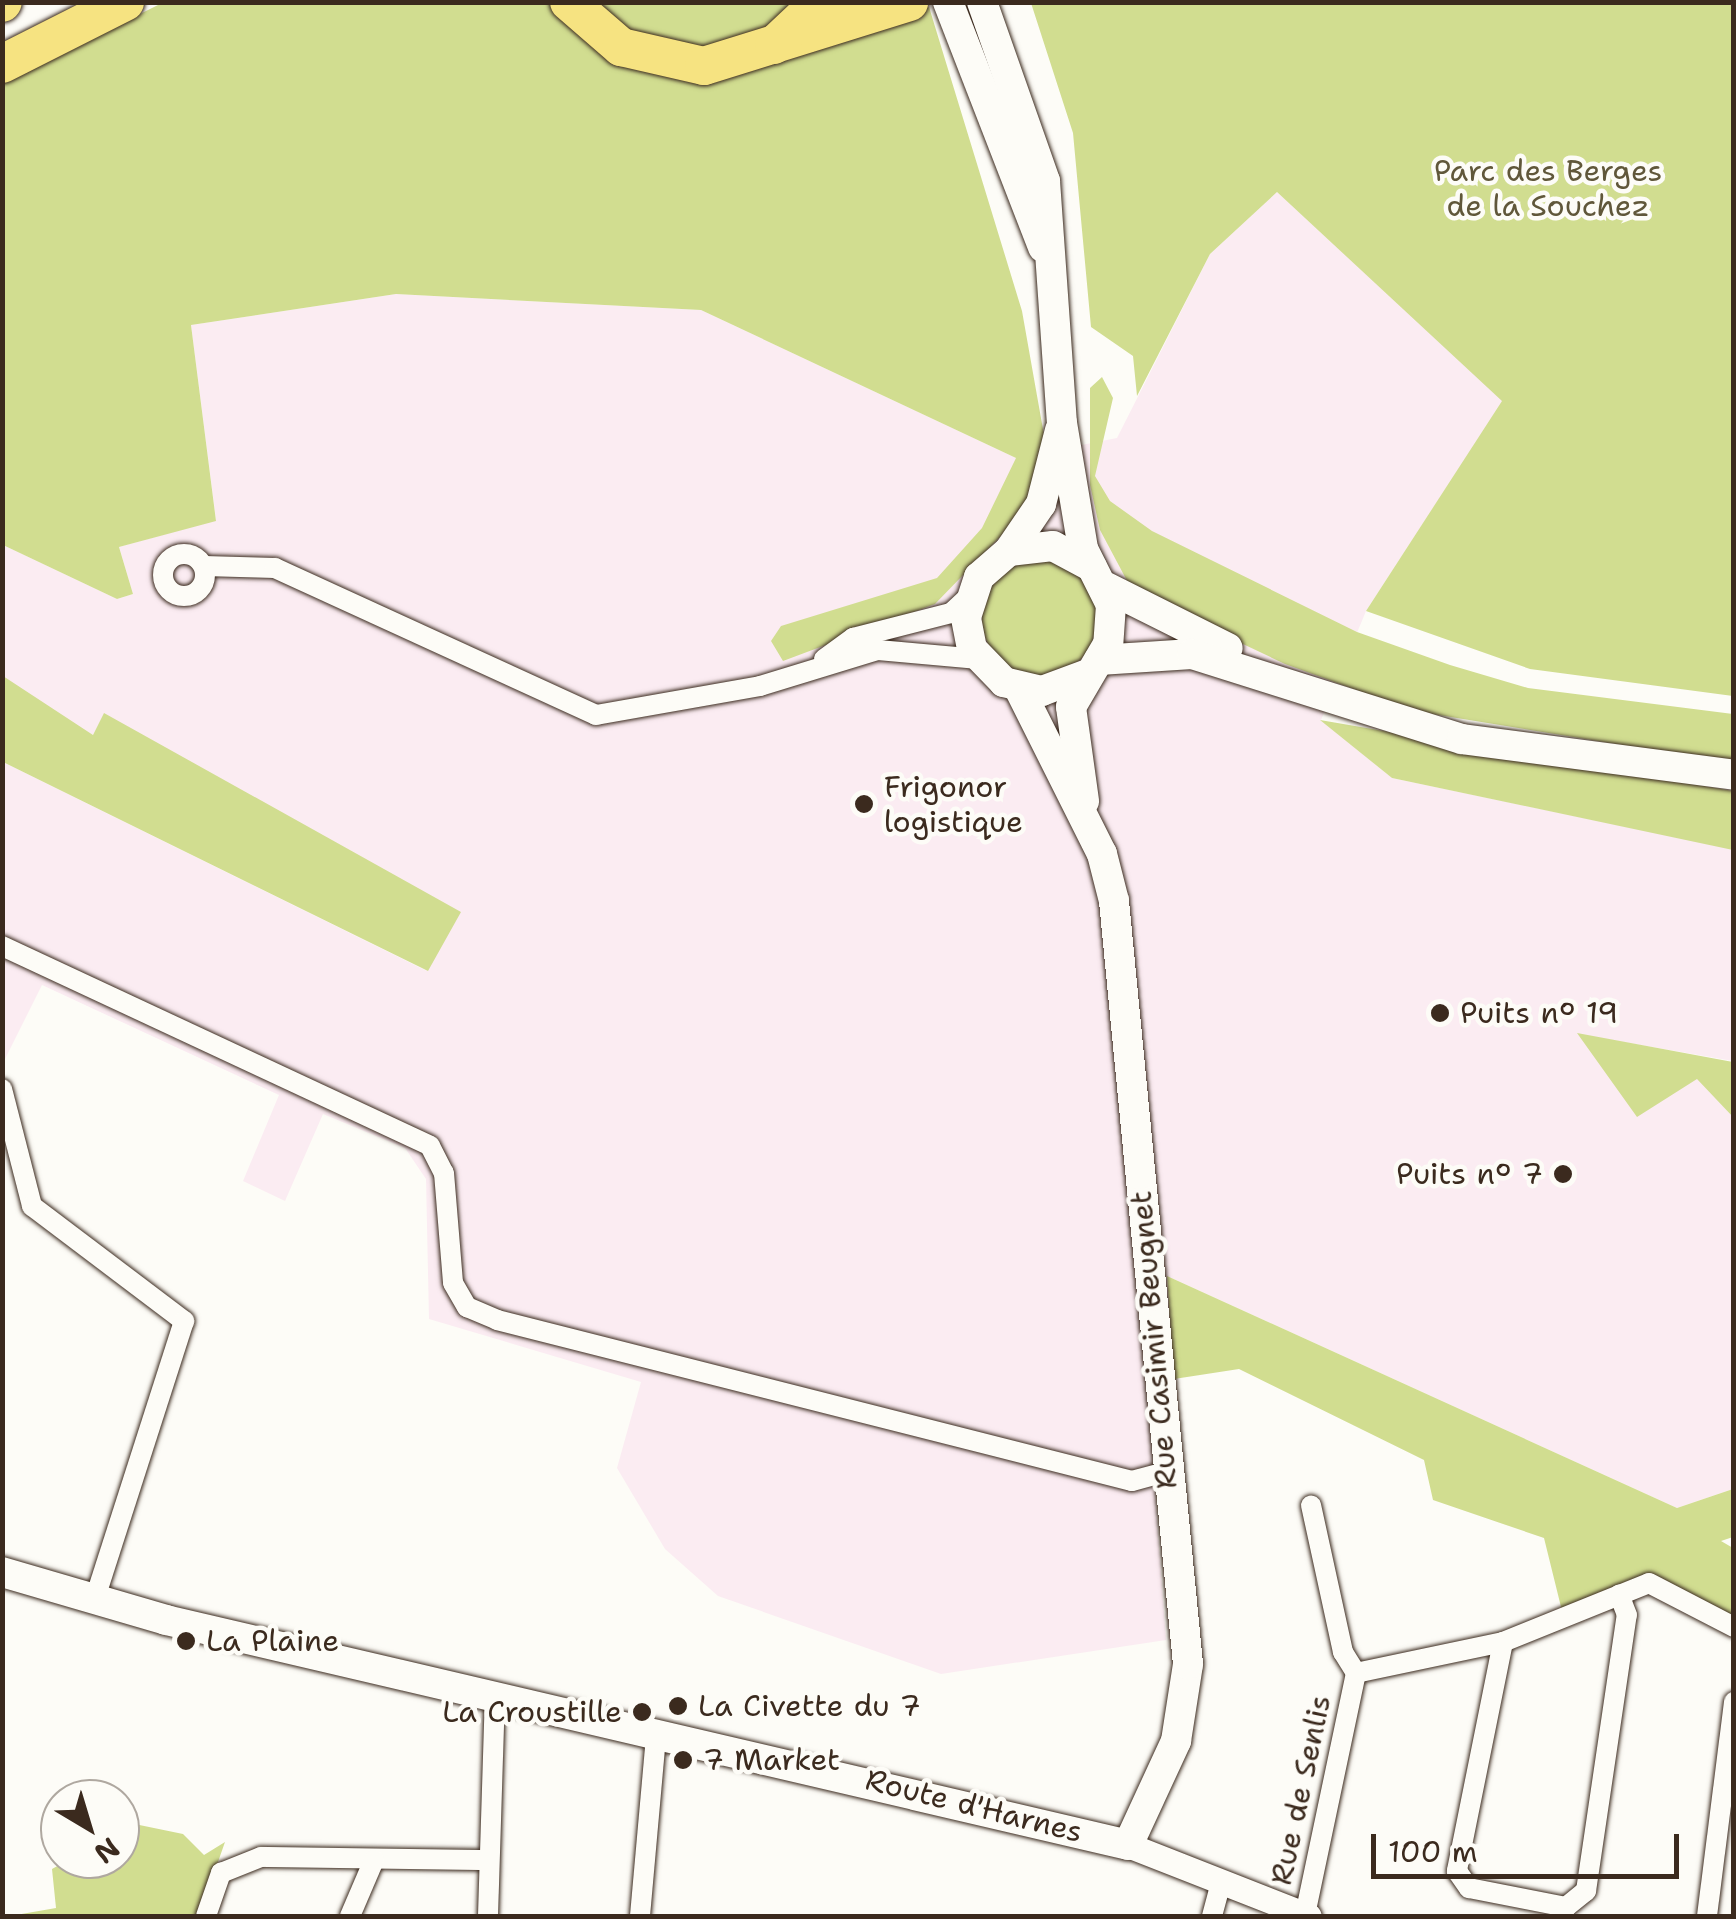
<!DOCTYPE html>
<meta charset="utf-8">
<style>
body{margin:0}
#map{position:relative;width:1736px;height:1919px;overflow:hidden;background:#fdfcf7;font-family:"Shantell Sans",sans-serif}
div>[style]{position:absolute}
.built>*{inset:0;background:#fbecf2}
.green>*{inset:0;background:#d1dd90}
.round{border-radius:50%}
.roads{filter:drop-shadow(0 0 2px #3b2a1e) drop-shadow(0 0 2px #3b2a1e)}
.minor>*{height:20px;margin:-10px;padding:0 10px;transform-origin:10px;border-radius:10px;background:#fdfcf7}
.minor>.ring{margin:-10px;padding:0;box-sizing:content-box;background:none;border:20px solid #fdfcf7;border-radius:50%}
.tertiary>*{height:25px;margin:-12.5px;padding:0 12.5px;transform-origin:12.5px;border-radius:12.5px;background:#fdfcf7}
.secondary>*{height:30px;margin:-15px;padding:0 15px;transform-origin:15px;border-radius:15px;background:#fdfcf7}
.motorway>*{height:38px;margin:-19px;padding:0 19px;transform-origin:19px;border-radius:19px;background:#f6e381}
.dots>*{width:28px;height:28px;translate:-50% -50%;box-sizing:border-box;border:5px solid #fdfcf7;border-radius:50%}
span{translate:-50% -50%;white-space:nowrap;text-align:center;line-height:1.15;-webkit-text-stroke:9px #fdfcf7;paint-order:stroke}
.park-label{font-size:30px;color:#60573a}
.poi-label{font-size:30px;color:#3b2a1e}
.left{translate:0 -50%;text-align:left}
.right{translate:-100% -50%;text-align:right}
.street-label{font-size:30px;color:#3b2a1e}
.frame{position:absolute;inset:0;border:5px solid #3b2a1e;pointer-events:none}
.north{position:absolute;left:40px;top:1779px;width:100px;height:100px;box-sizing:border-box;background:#fdfcf7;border:2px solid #afa8a0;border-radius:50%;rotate:142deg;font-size:28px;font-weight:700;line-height:40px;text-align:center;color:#3b2a1e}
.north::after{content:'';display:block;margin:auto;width:35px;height:45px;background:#3b2a1e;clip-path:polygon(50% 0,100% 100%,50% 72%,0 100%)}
.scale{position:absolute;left:1371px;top:1834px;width:308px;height:45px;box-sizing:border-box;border:5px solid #3b2a1e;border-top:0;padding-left:12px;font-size:30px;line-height:35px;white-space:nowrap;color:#3b2a1e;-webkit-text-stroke:8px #fdfcf7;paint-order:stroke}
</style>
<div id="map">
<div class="built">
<div style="clip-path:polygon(1277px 192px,1503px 401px,1366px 611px,1321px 720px,1392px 778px,1733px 849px,1733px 1061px,1577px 1034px,1698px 1079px,1733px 1117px,1733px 1489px,1677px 1508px,1167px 1276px,1174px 1379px,1147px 1386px,1166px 1640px,941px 1674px,718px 1596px,665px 1549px,617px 1468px,641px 1382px,429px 1319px,426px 1179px,405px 1148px,323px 1114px,285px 1201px,243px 1181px,279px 1095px,42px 985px,3px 1063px,3px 762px,427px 971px,104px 714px,93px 735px,3px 690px,3px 545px,117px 599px,133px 594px,119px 547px,216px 520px,191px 325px,396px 294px,701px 310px,1016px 458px,1117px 438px,1210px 254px)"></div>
</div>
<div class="green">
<div style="clip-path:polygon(162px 3px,553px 3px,658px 71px,929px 7px,1022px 311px,1047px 452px,1024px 512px,935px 604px,783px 661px,771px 641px,781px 626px,937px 578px,982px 528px,1016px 458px,701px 310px,396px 294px,191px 325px,216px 521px,119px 547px,133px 594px,117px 599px,3px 545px,2px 83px)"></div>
<div style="clip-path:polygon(583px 3px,802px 3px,777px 27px,708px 54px,643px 45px)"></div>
<div style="clip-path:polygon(1031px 3px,1733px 3px,1733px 696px,1530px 669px,1366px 611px,1502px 401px,1277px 192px,1210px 254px,1137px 396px,1133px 356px,1091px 327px,1073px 133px)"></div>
<div style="clip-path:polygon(1102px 377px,1113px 398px,1095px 476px,1110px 501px,1152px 531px,1357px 632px,1450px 665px,1528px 688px,1733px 714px,1733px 763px,1414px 711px,1285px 664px,1133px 592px,1100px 530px,1090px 485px,1090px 388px)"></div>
<div class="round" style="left:982px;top:560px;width:116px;height:116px"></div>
<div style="clip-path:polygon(3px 676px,93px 735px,104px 713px,461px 912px,428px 971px,3px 762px)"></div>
<div style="clip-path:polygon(1320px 720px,1733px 791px,1733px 850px,1392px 778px)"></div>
<div style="clip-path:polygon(1577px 1033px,1733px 1062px,1733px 1117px,1697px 1079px,1637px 1117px)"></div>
<div style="clip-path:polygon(1167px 1276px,1677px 1508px,1733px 1489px,1733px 1537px,1721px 1541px,1733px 1548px,1733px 1618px,1653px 1576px,1562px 1611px,1544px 1538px,1433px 1500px,1424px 1460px,1239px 1369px,1174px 1379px)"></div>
<div style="clip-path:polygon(120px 1821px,183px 1834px,204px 1855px,225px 1842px,199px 1916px,10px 1916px,56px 1908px,52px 1869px,70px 1859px,120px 1859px)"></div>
</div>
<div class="roads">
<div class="minor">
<div class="ring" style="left:163px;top:554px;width:22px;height:22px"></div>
<div style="left:204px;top:566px;width:71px;rotate:1.6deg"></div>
<div style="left:275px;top:568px;width:353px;rotate:24.6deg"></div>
<div style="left:596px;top:715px;width:167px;rotate:-10deg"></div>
<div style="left:760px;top:686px;width:123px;rotate:-17deg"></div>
<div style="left:878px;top:650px;width:101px;rotate:5.1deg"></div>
<div style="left:824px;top:659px;width:36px;rotate:-36deg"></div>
<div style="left:853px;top:638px;width:101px;rotate:-14.3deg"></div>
<div style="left:951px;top:613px;width:26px;rotate:-43deg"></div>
<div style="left:2px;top:946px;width:472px;rotate:25deg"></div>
<div style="left:430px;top:1146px;width:30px;rotate:63deg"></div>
<div style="left:444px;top:1173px;width:110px;rotate:85.3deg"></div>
<div style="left:453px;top:1283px;width:28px;rotate:60deg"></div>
<div style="left:467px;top:1307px;width:33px;rotate:23deg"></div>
<div style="left:497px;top:1320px;width:655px;rotate:14.23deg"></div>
<div style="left:1132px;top:1481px;width:35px;rotate:-15deg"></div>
<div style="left:2px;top:1089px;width:121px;rotate:75.6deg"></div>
<div style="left:32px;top:1206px;width:191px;rotate:37.1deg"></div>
<div style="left:184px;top:1321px;width:294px;rotate:107.8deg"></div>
<div style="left:1503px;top:1642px;width:234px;rotate:101.4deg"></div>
<div style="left:1457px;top:1871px;width:21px;rotate:55deg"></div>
<div style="left:1469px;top:1888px;width:99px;rotate:11.1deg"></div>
<div style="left:1566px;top:1907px;width:26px;rotate:-39deg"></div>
<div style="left:1586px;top:1891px;width:279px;rotate:-81.6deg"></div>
<div style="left:1627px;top:1615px;width:22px;rotate:-111deg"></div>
<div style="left:1356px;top:1673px;width:150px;rotate:-11.9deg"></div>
<div style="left:1503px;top:1642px;width:157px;rotate:-22deg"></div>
<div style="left:1649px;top:1583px;width:96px;rotate:27.4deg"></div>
<div style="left:1305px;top:1915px;width:247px;rotate:-78.1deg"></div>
<div style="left:1356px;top:1673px;width:25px;rotate:-122deg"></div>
<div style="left:1343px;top:1652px;width:150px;rotate:-102.3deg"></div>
<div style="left:206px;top:1916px;width:46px;rotate:-70.8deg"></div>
<div style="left:221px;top:1873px;width:43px;rotate:-21.8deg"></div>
<div style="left:261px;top:1857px;width:226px;rotate:0.8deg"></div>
<div style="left:350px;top:1916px;width:61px;rotate:-66.8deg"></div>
<div style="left:488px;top:1916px;width:218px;rotate:-88.2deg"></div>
<div style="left:640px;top:1916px;width:182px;rotate:-84.9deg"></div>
<div style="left:1212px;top:1916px;width:35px;rotate:-75deg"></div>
<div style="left:1707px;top:1916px;width:216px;rotate:-82.8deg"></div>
</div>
<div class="tertiary">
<div style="left:1128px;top:1845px;width:194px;rotate:21.4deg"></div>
</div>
<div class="secondary">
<div style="left:948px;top:2px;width:263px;rotate:68.8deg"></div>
<div style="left:982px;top:2px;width:190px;rotate:70.6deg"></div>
<div style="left:1045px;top:181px;width:243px;rotate:86deg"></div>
<div style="left:1062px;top:423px;width:128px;rotate:80.5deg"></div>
<div style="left:1083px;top:549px;width:63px;rotate:63.4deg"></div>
<div style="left:1111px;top:605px;width:39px;rotate:94deg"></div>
<div style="left:1108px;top:644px;width:73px;rotate:120.4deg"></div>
<div style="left:1071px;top:707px;width:95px;rotate:82.1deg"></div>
<div style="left:1009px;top:551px;width:57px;rotate:-55.8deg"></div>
<div style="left:1041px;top:504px;width:76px;rotate:-75.6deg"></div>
<div style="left:1106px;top:587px;width:136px;rotate:26.6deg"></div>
<div style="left:1099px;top:660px;width:93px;rotate:-3.7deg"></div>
<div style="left:1192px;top:654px;width:283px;rotate:17.5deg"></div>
<div style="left:1462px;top:739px;width:274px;rotate:7.5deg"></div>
<div style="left:1085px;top:675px;width:46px;rotate:159.6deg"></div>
<div style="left:1042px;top:691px;width:39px;rotate:-167deg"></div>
<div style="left:1004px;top:682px;width:46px;rotate:-134.1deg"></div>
<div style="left:972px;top:649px;width:33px;rotate:-101deg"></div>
<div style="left:966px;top:617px;width:42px;rotate:-72deg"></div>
<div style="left:979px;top:577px;width:40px;rotate:-41deg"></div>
<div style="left:1009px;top:551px;width:44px;rotate:-6.5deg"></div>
<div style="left:1053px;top:546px;width:44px;rotate:28.3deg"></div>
<div style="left:2px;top:1572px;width:171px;rotate:16.3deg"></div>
<div style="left:166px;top:1620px;width:988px;rotate:13.16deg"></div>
<div style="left:1128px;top:1845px;width:115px;rotate:-65.2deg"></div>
<div style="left:1176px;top:1741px;width:78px;rotate:-81.1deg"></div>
<div style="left:1188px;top:1664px;width:767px;rotate:-95.54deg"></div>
<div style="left:1114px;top:901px;width:49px;rotate:-104.3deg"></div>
<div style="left:1102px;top:854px;width:186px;rotate:-116.6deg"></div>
</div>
<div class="motorway">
<div style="left:569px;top:2px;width:69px;rotate:40.9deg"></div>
<div style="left:621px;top:47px;width:85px;rotate:12.9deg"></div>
<div style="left:704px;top:66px;width:215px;rotate:-17.3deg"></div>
<div style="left:2px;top:3px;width:1px;rotate:-45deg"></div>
<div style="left:774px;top:45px;width:63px;rotate:-43.1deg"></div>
<div style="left:2px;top:64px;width:138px;rotate:-26.8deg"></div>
</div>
</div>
<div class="dots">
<div style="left:864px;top:804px;background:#3b2a1e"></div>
<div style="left:1440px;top:1013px;background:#3b2a1e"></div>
<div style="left:1563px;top:1174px;background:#3b2a1e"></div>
<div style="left:186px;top:1641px;background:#3b2a1e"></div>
<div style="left:678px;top:1706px;background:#3b2a1e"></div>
<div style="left:642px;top:1712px;background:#3b2a1e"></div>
<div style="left:683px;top:1760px;background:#3b2a1e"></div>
</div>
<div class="park-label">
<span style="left:1548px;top:188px">Parc des Berges<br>de la Souchez</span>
</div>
<div class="poi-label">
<span class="left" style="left:884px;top:804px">Frigonor<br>logistique</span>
<span class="left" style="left:1460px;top:1013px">Puits n° 19</span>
<span class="right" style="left:1543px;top:1174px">Puits n° 7</span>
<span class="left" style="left:206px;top:1641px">La Plaine</span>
<span class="left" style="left:698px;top:1706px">La Civette du 7</span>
<span class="right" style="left:622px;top:1712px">La Croustille</span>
<span class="left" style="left:703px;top:1760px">7 Market</span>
</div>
<div class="street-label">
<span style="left:1154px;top:1340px;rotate:-95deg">Rue Casimir Beugnet</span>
<span style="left:1301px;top:1790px;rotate:-78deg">Rue de Senlis</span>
<span style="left:974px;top:1806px;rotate:14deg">Route d'Harnes</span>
</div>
<div class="frame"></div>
<div class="north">N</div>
<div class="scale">100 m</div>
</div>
